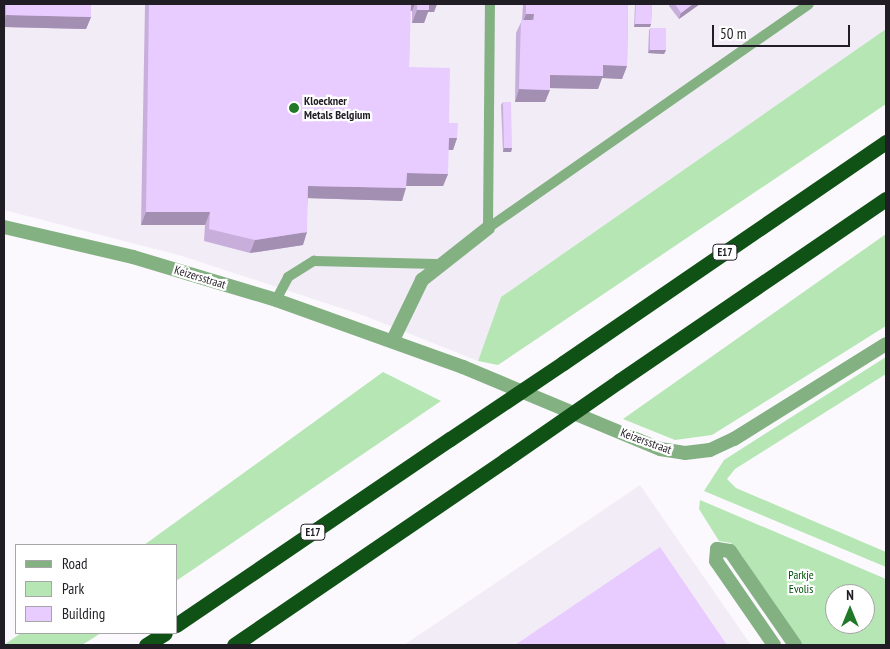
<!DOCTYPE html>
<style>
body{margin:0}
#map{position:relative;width:890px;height:649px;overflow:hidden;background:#fbf9fd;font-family:"PT Sans Narrow",sans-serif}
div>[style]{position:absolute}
.built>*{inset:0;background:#f2ecf7}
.green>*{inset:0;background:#b5e6b4}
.service>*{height:10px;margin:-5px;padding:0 5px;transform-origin:5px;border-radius:5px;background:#83b182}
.minor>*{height:14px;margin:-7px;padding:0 7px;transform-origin:7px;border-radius:7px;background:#83b182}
.motorway>*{height:15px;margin:-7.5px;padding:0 7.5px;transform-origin:7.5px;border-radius:7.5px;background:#105216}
.motorway-bridge>*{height:15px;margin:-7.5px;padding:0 7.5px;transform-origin:7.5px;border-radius:7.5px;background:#105216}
.wall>*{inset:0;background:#c8afdb}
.shaded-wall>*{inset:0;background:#a38fb2}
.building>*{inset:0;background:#e9ccff}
.dots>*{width:14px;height:14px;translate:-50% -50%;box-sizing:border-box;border:2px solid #fff;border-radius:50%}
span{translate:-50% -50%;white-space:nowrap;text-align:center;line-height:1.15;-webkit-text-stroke:4.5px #fff;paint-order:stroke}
.shield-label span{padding:1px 4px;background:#fff;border:1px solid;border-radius:4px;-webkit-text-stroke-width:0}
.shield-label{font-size:11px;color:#211d24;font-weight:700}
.poi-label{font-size:12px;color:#211d24;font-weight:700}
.left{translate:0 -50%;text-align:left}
.street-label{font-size:12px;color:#211d24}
.park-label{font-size:12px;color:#00530b}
.frame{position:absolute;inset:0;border:5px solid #211d24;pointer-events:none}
.legend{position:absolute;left:15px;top:544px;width:162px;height:90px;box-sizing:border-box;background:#fff;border:1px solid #a6a5a7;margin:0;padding:6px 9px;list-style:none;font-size:15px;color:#211d24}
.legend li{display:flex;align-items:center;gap:10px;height:25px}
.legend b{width:25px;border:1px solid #a6a5a7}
.north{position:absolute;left:825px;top:584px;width:50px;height:50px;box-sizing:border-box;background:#fff;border:1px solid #a6a5a7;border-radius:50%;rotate:0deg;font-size:14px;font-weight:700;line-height:20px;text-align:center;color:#211d24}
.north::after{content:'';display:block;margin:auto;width:18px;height:22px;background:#217928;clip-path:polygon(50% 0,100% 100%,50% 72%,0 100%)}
.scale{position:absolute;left:712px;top:25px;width:138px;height:22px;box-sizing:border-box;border:2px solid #211d24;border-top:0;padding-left:6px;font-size:15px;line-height:18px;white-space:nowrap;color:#211d24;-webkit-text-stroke:4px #fff;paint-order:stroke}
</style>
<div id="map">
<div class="built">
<div style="clip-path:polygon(4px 4px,886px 4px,886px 29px,501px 297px,478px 361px,365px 316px,182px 256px,4px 210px)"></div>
<div style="clip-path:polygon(640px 485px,751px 645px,404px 645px)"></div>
</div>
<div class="green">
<div style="clip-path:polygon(886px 29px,886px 104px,498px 365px,478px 361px,501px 297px)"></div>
<div style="clip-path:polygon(886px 234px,886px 326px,712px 435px,675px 440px,623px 419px)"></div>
<div style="clip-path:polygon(886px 357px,886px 374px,735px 469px,727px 479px,736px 488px,886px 552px,886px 567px,704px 491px,724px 460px)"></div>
<div style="clip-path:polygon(383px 372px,441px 401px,176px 581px,176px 545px,144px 545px)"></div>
<div style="clip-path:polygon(evenodd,700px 500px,886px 579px,886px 645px,802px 645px,742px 556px,731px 543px,719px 541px,699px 509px,700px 500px,835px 594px,865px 594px,865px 624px,835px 624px,835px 594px)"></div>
<div style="clip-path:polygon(21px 633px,101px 633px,82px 645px,4px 645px)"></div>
</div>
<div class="service">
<div style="left:488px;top:228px;width:391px;rotate:-34.9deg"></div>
<div style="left:488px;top:228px;width:224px;rotate:-89.5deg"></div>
<div style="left:276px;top:300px;width:26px;rotate:-62deg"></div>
<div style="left:288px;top:277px;width:31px;rotate:-32deg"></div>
<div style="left:314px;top:261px;width:122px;rotate:1.4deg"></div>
</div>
<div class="minor">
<div style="left:4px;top:227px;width:132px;rotate:13.1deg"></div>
<div style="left:133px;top:257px;width:149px;rotate:16.7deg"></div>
<div style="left:276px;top:300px;width:199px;rotate:19.7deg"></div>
<div style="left:463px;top:367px;width:213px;rotate:22.6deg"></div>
<div style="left:660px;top:449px;width:25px;rotate:9deg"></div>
<div style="left:685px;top:453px;width:25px;rotate:-7deg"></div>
<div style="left:710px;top:450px;width:26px;rotate:-25deg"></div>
<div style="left:734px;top:439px;width:179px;rotate:-32deg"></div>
<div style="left:393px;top:340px;width:67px;rotate:-64.2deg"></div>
<div style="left:422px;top:280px;width:84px;rotate:-38.2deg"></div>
<div style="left:774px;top:645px;width:102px;rotate:-124.6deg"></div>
<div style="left:716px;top:561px;width:12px;rotate:-85deg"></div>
<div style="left:717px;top:549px;width:13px;rotate:9deg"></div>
<div style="left:730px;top:551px;width:114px;rotate:55.3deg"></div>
</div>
<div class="motorway">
<div style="left:563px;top:363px;width:391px;rotate:-34.4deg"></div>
<div style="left:619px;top:381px;width:323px;rotate:-34.3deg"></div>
<div style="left:176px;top:625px;width:331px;rotate:-34.2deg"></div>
<div style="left:146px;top:645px;width:22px;rotate:-32deg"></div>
<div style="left:234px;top:645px;width:328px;rotate:-34.3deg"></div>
</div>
<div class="motorway-bridge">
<div style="left:450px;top:439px;width:136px;rotate:-33.9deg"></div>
<div style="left:505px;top:460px;width:139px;rotate:-34.7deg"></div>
</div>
<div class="wall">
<div style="clip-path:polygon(4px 4px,91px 4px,91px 17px,86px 29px,4px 27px)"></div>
<div style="clip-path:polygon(145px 4px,437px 4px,434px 12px,428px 12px,424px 23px,412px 23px,412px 11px,410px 11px,409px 67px,449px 123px,457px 138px,453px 150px,448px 150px,448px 174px,443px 186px,406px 186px,402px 201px,308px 198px,303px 245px,250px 253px,204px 241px,205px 225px,141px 225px)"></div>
<div style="clip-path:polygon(523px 4px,628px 4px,627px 66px,622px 79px,602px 78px,598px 89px,550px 88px,545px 102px,515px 102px,516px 33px,522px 20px)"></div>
<div style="clip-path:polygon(635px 4px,652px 4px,651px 24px,650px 27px,634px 27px)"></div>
<div style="clip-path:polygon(670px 4px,700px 4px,679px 19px,669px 6px)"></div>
<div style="clip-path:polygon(650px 28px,666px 50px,664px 54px,648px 53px,649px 31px)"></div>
<div style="clip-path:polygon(503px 102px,512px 148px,511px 152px,503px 152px,501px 105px)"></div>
</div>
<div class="shaded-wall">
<div style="clip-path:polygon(409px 4px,415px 4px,412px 11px,406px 11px)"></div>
<div style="clip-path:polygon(427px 4px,437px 4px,434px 12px,428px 12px,424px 23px,412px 23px,417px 10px)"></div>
<div style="clip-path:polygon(693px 4px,700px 4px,679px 19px,681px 13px)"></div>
<div style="clip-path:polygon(526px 14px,534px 14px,530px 27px,521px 27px)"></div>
<div style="clip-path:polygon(6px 15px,91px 17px,86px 29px,4px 27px,4px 21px)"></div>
<div style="clip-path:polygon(635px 24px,651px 24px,650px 27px,634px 27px)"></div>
<div style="clip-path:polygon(650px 50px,666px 50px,664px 54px,648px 53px)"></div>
<div style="clip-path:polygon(603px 65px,627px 66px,622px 79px,602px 78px,598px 89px,546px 88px,550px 75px)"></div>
<div style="clip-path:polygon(519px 89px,550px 90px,545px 102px,515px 102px)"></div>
<div style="clip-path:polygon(449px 138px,457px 138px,453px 150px,444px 150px)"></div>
<div style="clip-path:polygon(504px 148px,512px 148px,511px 152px,503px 152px)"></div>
<div style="clip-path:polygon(407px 173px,448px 174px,443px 186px,402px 186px)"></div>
<div style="clip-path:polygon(308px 186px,406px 188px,402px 201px,304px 198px)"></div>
<div style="clip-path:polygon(146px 212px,210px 212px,205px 225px,141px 225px)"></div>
<div style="clip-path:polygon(307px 232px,303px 245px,250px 253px,255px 240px)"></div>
</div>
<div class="building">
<div style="clip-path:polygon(6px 4px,91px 4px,91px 17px,6px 15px)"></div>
<div style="clip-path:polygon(149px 4px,411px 4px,409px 67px,450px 68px,449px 123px,458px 123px,457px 138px,449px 138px,448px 174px,407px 173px,406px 188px,308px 186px,307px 232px,255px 240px,209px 229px,210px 212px,146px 212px)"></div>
<div style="clip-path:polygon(417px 4px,429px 4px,429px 10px,417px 10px)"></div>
<div style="clip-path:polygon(526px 4px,628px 4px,627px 66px,603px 65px,603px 76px,550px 75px,550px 90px,519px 89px,521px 20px,534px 20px,534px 14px,526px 14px)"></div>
<div style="clip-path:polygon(636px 4px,652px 4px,651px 24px,635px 24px)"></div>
<div style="clip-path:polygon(675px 4px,693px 4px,681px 13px)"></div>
<div style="clip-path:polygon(650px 28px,666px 28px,666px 50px,650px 50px)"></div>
<div style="clip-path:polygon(503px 102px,511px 102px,512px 148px,504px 148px)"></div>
<div style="clip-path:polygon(660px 547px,727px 645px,515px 645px)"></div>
</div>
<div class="dots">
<div style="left:294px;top:108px;background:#217928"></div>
</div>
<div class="shield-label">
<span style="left:725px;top:252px">E17</span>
<span style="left:313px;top:532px">E17</span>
</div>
<div class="poi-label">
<span class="left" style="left:304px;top:108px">Kloeckner<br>Metals Belgium</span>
</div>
<div class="street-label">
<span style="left:200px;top:277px;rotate:17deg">Keizersstraat</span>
<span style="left:646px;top:441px;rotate:20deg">Keizersstraat</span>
</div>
<div class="park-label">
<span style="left:801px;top:582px">Parkje<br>Evolis</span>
</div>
<div class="frame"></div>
<ul class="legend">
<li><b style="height:6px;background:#83b182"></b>Road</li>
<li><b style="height:14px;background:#b5e6b4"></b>Park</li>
<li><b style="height:14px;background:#e9ccff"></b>Building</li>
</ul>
<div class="north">N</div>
<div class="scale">50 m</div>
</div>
